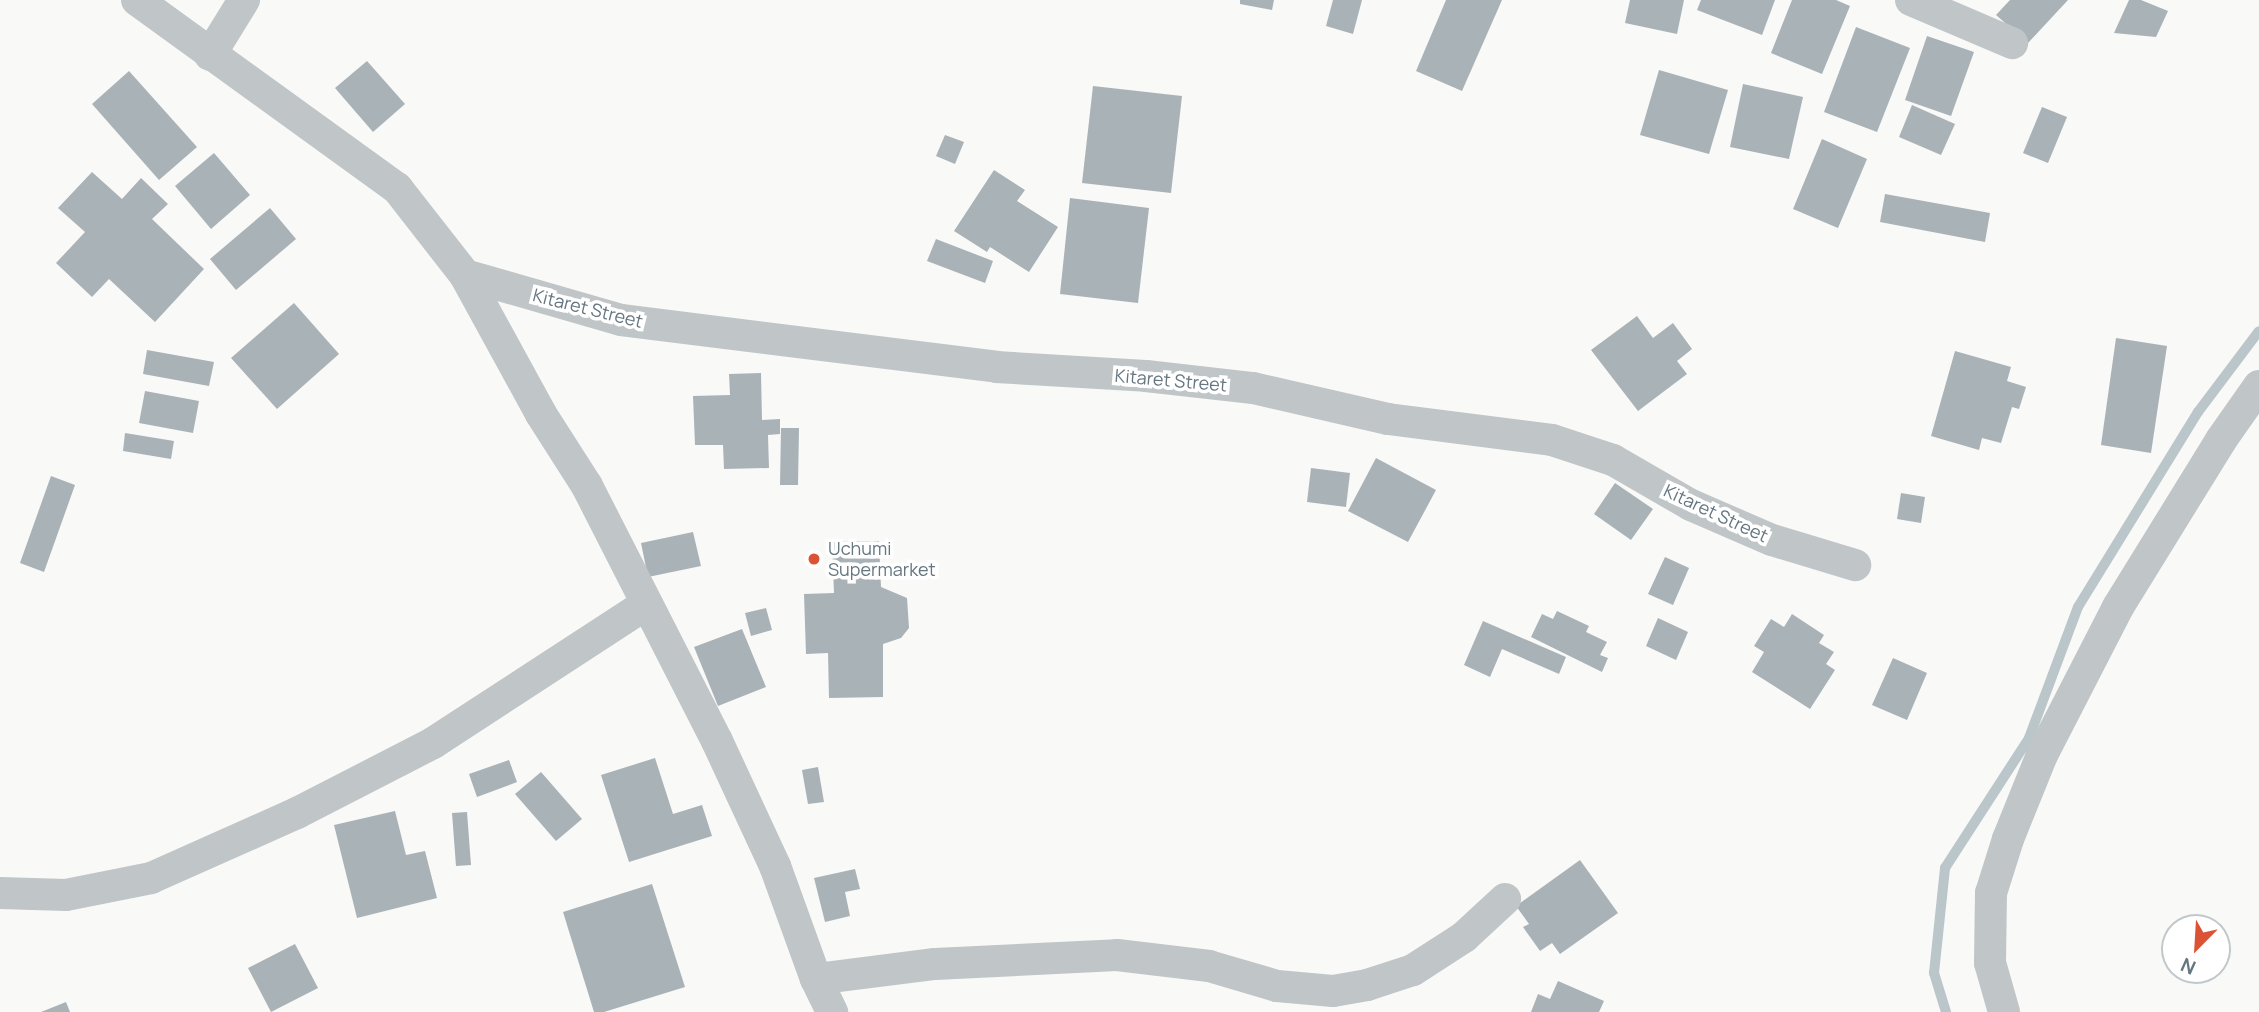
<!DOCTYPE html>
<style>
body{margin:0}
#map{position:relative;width:2259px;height:1012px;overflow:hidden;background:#f9f9f7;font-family:Manrope,sans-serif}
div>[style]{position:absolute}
.stream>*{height:10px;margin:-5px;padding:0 5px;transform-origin:5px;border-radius:5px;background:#bac6ca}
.building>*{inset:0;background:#a9b2b7}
.street>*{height:32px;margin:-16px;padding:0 16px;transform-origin:16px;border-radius:16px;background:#c0c5c8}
.dots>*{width:19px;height:19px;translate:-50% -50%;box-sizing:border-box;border:4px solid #fff;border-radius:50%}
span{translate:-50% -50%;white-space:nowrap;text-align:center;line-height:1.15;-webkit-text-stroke:7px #fff;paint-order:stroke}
.street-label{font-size:18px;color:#657680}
.poi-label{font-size:18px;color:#657680}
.left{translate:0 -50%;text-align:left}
.north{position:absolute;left:2161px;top:914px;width:70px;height:70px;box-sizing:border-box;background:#fff;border:2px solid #c1c8cc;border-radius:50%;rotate:204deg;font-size:19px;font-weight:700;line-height:28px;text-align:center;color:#657680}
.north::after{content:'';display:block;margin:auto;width:24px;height:32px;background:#dc5234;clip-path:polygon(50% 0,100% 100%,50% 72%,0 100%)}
</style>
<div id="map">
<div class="stream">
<div style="left:1946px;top:1012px;width:41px;rotate:-107.1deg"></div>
<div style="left:1934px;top:973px;width:106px;rotate:-84deg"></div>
<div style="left:1945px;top:868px;width:155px;rotate:-57.1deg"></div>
<div style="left:2029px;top:738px;width:140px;rotate:-69.5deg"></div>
<div style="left:2078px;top:607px;width:229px;rotate:-58.4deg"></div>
<div style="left:2198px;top:412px;width:101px;rotate:-53deg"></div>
</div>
<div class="building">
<div style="clip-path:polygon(1240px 0,1274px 0,1272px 10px,1240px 4px)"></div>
<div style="clip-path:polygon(1333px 0,1362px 0,1353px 34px,1326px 26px)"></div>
<div style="clip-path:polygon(1446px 0,1502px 0,1462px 91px,1416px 71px)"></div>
<div style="clip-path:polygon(1630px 0,1684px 0,1677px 34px,1625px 23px)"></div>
<div style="clip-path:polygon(1701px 0,1775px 0,1762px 35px,1697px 10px)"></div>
<div style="clip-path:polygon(1792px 0,1836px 0,1850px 6px,1822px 74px,1771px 53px)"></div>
<div style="clip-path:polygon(2010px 0,2068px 0,2028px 43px,1996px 15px)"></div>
<div style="clip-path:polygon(2129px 0,2141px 0,2168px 11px,2156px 37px,2114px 33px)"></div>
<div style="clip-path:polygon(1856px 27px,1910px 48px,1877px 132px,1824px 112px)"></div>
<div style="clip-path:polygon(1927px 36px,1974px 52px,1951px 116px,1905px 100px)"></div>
<div style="clip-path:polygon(367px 61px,405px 104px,373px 132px,335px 88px)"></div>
<div style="clip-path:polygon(1659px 70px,1728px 90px,1709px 154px,1640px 135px)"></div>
<div style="clip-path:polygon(129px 71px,197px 147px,159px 180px,92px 104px)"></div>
<div style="clip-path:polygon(1743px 84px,1803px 97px,1789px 159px,1730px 147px)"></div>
<div style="clip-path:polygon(1093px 86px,1182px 96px,1171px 193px,1082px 183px)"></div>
<div style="clip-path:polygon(1912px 105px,1955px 124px,1941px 155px,1899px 137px)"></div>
<div style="clip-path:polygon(2042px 107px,2067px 117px,2048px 163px,2023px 153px)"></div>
<div style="clip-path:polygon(945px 135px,964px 142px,955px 164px,936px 156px)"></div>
<div style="clip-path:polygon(1822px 139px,1867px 159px,1838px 228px,1793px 209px)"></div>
<div style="clip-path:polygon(214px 153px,250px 195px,211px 229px,175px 186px)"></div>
<div style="clip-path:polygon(994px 170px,1025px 190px,1017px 201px,1058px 227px,1029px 272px,990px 247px,987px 252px,954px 231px)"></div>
<div style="clip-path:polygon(92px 172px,122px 199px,141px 178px,168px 204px,152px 219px,204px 269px,155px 322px,109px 279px,92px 297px,56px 263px,85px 232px,58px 208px)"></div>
<div style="clip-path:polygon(1885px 194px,1990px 213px,1985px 242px,1880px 222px)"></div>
<div style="clip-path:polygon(1070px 198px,1149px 208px,1138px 303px,1060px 294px)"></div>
<div style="clip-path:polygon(270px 208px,296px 239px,236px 290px,210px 259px)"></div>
<div style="clip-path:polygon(936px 239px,993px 261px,985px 283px,927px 261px)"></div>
<div style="clip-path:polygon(294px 303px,339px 354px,277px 409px,231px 358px)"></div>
<div style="clip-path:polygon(1637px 316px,1653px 338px,1673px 323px,1692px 349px,1677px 361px,1687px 374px,1638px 411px,1591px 350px)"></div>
<div style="clip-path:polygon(2116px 338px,2167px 346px,2151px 453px,2101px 445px)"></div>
<div style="clip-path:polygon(147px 350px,214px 362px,209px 386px,143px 374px)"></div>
<div style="clip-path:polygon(1955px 351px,2011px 367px,2007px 381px,2026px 387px,2019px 409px,2012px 407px,2001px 443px,1982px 438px,1979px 450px,1931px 436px)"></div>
<div style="clip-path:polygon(761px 373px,762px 420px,780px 419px,780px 434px,768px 435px,769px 468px,724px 469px,723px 445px,695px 445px,693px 396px,730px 395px,729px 374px)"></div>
<div style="clip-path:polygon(145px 391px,199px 401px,193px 433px,139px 423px)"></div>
<div style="clip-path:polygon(781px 428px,799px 428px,798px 485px,780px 485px)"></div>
<div style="clip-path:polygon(125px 433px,174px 441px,171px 459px,123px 451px)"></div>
<div style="clip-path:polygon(1376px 458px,1436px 490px,1408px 542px,1348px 511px)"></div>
<div style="clip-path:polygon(1311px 468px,1350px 473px,1346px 507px,1307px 502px)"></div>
<div style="clip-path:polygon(51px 476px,75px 485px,44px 572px,20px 563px)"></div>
<div style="clip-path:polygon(1615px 483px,1653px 509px,1631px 540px,1594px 514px)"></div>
<div style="clip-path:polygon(1901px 493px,1925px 497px,1921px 523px,1897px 519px)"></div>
<div style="clip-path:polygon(693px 532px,701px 566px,648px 577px,641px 543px)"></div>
<div style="clip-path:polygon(879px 541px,881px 587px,907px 598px,909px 628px,901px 638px,883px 644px,883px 697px,829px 698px,828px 653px,806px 654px,804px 594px,834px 593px,832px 542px)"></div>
<div style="clip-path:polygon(1665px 557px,1689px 568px,1673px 605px,1648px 594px)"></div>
<div style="clip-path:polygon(766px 608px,772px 630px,751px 636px,745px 613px)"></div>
<div style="clip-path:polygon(1557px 611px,1589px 626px,1586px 632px,1607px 642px,1600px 655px,1608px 658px,1602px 672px,1531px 637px,1542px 614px,1553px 619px)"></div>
<div style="clip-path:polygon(1792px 614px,1824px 635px,1819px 643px,1834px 652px,1826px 664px,1835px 670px,1810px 709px,1752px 672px,1764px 652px,1754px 646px,1771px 619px,1784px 627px)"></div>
<div style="clip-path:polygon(1658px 618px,1688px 632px,1676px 660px,1646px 646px)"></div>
<div style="clip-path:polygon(1483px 621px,1566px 657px,1559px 674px,1502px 649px,1490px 677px,1464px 665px)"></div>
<div style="clip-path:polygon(742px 629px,766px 687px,718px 706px,694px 647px)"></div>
<div style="clip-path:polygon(1893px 658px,1927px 673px,1907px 720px,1872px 705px)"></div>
<div style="clip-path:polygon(655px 758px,673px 814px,702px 805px,712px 836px,629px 862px,601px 775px)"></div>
<div style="clip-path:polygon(509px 760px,517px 782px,477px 797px,469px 774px)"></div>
<div style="clip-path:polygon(818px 767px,824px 802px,808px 804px,802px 770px)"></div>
<div style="clip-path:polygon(541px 772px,582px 819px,556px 841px,515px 794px)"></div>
<div style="clip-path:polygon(395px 811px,406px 855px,425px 851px,437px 898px,357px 918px,334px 825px)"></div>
<div style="clip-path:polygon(467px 812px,471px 865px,456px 866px,452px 813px)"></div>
<div style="clip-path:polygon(1580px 860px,1618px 913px,1560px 954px,1552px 943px,1540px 951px,1523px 927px,1529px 924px,1516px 906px)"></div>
<div style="clip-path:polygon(855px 869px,860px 889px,845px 892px,850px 916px,825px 922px,814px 878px)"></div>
<div style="clip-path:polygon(652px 884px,685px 987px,604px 1012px,594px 1012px,563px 912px)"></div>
<div style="clip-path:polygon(295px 944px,318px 988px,271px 1012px,248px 968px)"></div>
<div style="clip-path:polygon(1558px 981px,1604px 1001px,1599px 1012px,1531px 1012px,1538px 994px,1550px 999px)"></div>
<div style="clip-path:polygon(66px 1002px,70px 1012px,41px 1012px)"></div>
</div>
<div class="street">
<div style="left:137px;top:0;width:321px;rotate:35.9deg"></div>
<div style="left:397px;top:188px;width:110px;rotate:52deg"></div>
<div style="left:465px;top:275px;width:158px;rotate:61.3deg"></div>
<div style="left:541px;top:414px;width:85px;rotate:57.4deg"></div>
<div style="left:587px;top:486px;width:286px;rotate:63deg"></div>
<div style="left:717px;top:741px;width:138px;rotate:65.1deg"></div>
<div style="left:775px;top:866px;width:120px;rotate:70.1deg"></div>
<div style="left:816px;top:979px;width:37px;rotate:64deg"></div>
<div style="left:1911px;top:0;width:110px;rotate:23.1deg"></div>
<div style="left:210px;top:55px;width:65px;rotate:-58.3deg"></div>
<div style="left:465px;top:275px;width:162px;rotate:16.1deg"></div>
<div style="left:621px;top:320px;width:378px;rotate:7.1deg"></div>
<div style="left:996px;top:367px;width:150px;rotate:3.4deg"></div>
<div style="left:1146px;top:376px;width:108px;rotate:6.4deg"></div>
<div style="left:1253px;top:388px;width:139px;rotate:12.9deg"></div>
<div style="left:1388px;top:419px;width:165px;rotate:7.3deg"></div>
<div style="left:1552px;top:440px;width:64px;rotate:18.2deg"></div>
<div style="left:1613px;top:460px;width:90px;rotate:30deg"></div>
<div style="left:1691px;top:505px;width:88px;rotate:23.4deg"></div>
<div style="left:1772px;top:540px;width:87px;rotate:16.8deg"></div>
<div style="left:0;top:893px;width:66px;rotate:1.7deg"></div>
<div style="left:66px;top:895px;width:87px;rotate:-11.3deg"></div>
<div style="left:151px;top:878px;width:160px;rotate:-24deg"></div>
<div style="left:297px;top:813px;width:153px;rotate:-27.2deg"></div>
<div style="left:433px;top:743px;width:254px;rotate:-33.1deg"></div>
<div style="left:816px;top:979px;width:120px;rotate:-7.2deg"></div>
<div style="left:935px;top:964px;width:182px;rotate:-2.8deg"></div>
<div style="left:1117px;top:955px;width:93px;rotate:6.8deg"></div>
<div style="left:1209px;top:966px;width:71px;rotate:16.4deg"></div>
<div style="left:1277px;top:986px;width:56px;rotate:5.1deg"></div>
<div style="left:1333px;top:991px;width:35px;rotate:-10deg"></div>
<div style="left:1367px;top:985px;width:48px;rotate:-18.1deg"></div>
<div style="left:1413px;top:970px;width:61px;rotate:-32.9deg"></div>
<div style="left:1464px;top:937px;width:56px;rotate:-42.8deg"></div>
<div style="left:2004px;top:1012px;width:51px;rotate:-105.9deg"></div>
<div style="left:1990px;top:963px;width:70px;rotate:-89.2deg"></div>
<div style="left:1991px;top:893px;width:57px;rotate:-72.5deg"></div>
<div style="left:2008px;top:839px;width:91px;rotate:-68deg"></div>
<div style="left:2042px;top:755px;width:166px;rotate:-62.8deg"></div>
<div style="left:2118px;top:607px;width:196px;rotate:-58.3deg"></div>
<div style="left:2221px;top:440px;width:66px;rotate:-54.9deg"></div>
</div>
<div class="dots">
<div style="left:814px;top:559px;background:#dc5234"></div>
</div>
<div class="street-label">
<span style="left:588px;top:308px;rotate:14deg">Kitaret Street</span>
<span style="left:1171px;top:380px;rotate:5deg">Kitaret Street</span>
<span style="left:1716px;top:513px;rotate:25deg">Kitaret Street</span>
</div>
<div class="poi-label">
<span class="left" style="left:828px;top:559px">Uchumi<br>Supermarket</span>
</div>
<div class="north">N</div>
</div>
